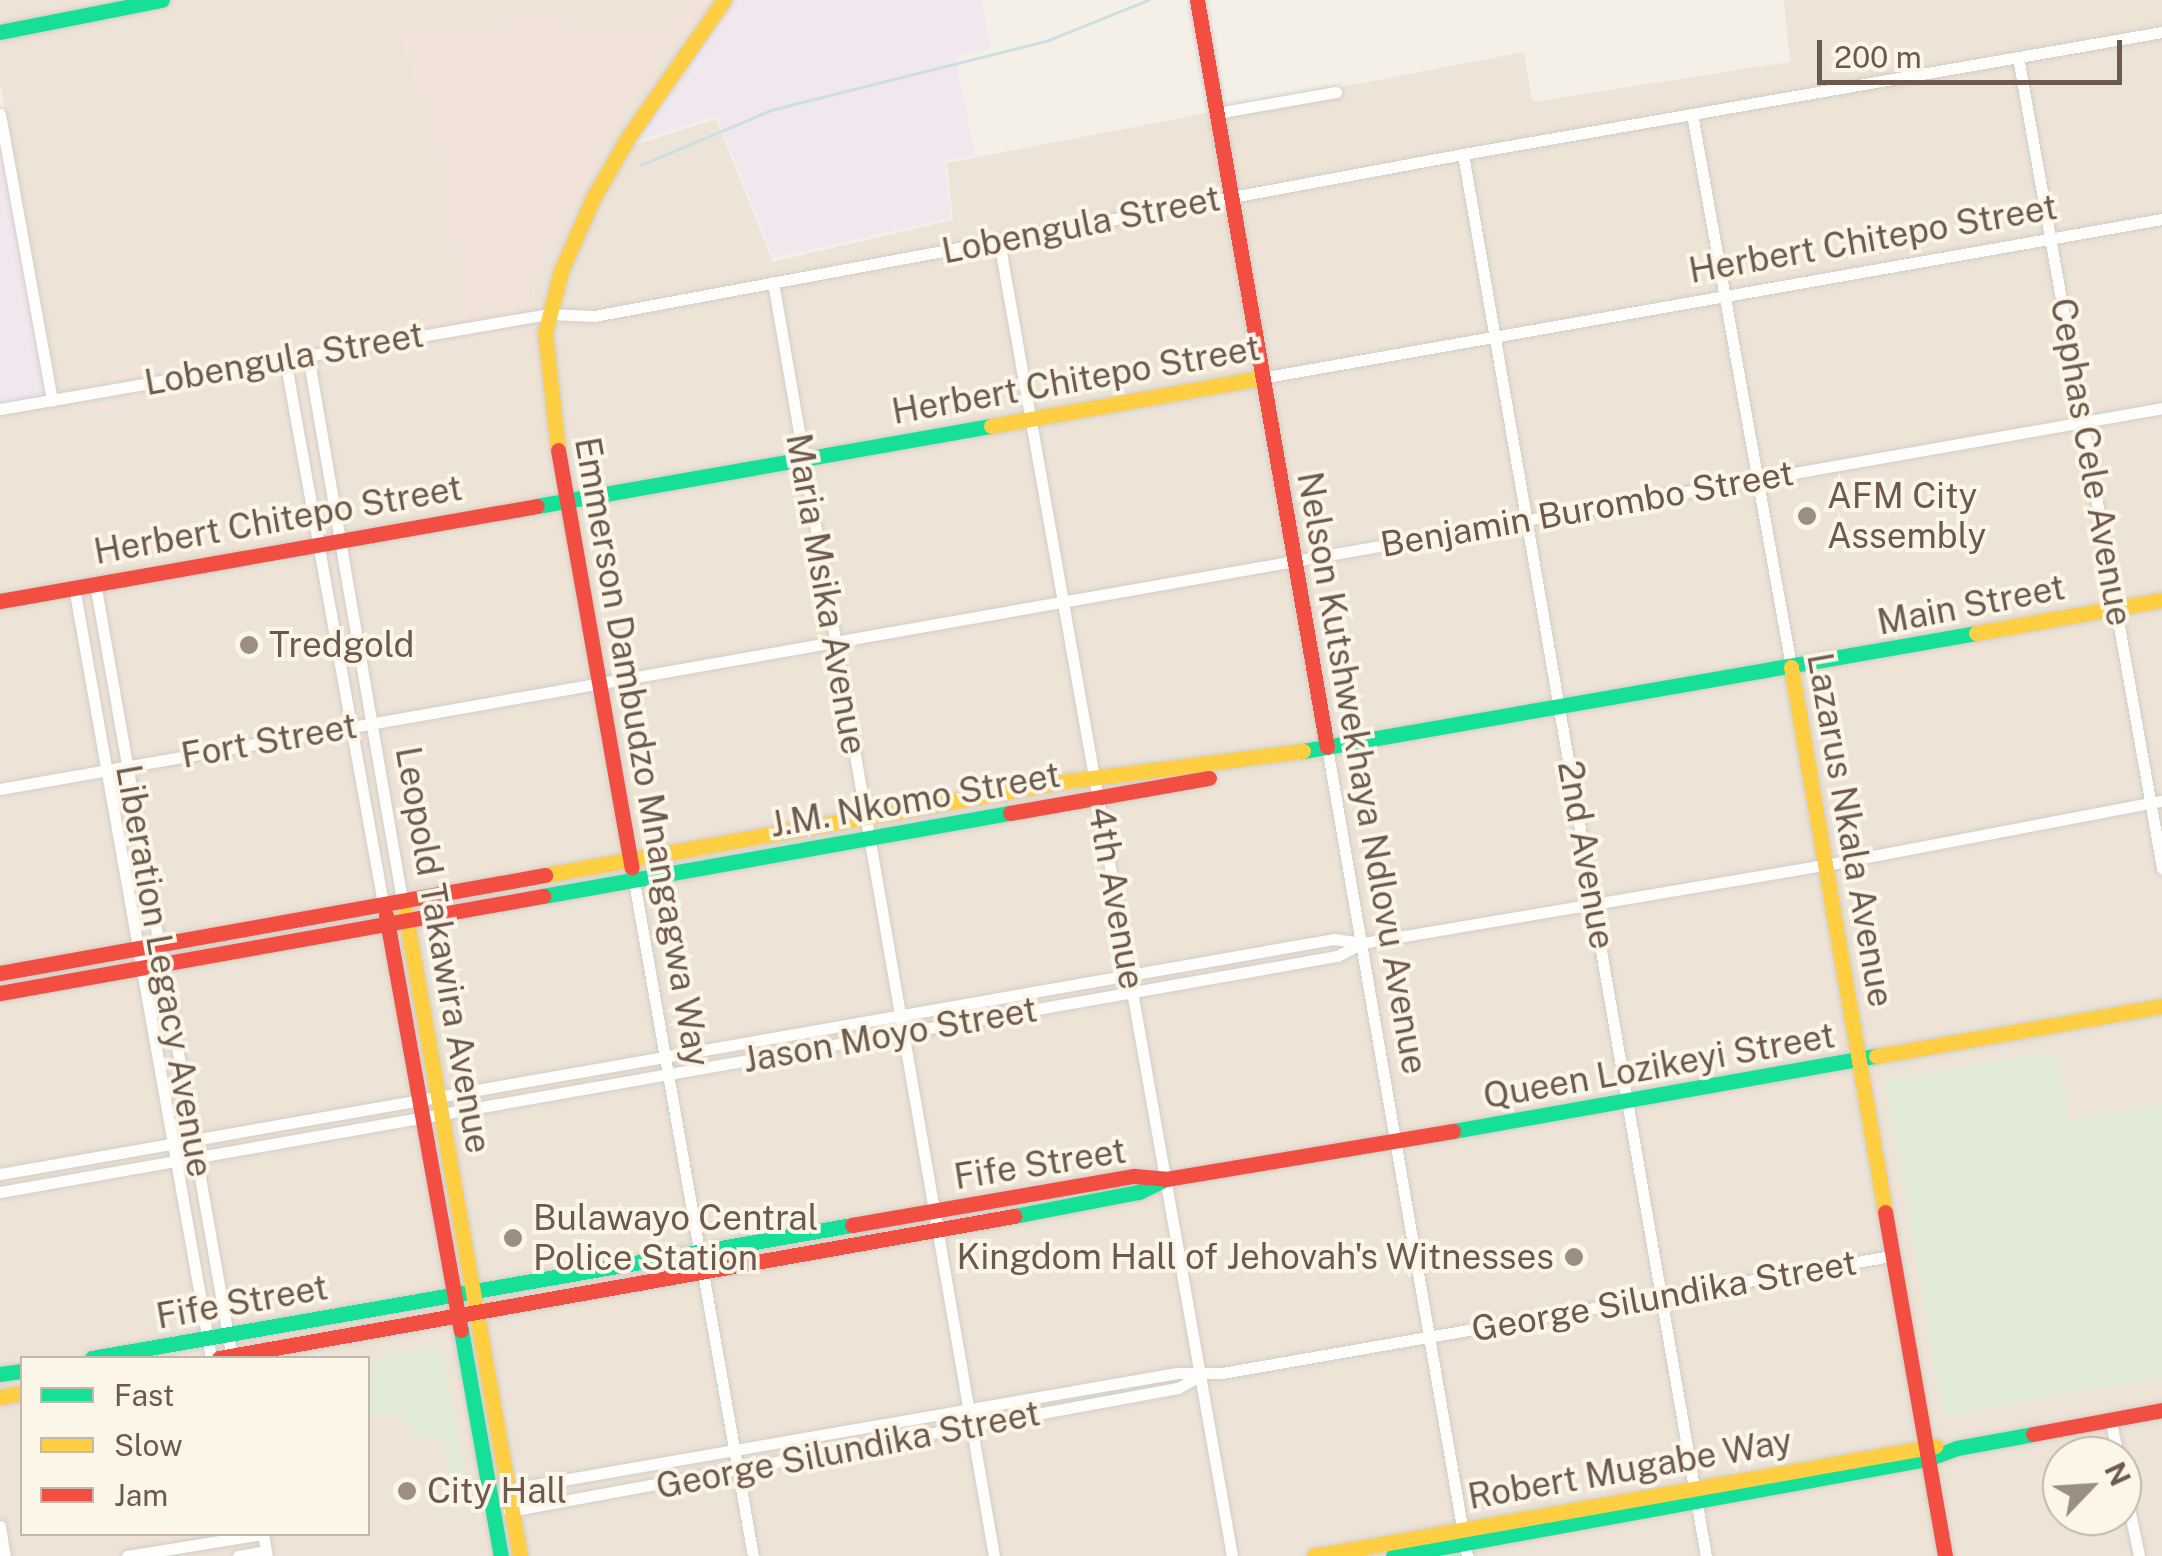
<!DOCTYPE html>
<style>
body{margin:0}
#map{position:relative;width:2162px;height:1556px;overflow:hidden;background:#f4f0e8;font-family:"Public Sans",sans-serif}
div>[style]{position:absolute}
.residential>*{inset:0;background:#ede3d6}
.commercial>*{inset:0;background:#f1e3d9}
.education>*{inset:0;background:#f1e7ef}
.green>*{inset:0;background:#e0ead4}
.stream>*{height:2.5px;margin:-1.25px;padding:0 1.25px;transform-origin:1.25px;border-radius:1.25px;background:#ccdfe2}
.roads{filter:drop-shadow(0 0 2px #d3cdc6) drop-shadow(0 0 2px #d3cdc6)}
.street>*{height:11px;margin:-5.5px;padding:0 5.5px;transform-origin:5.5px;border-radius:5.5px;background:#fdfdfc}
.fast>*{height:15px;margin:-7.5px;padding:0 7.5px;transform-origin:7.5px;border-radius:7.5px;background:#16e098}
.slow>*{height:15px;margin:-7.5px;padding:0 7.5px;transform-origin:7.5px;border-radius:7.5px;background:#ffcf43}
.jam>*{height:15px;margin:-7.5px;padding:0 7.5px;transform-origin:7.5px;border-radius:7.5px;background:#f24e42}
.dots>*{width:28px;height:28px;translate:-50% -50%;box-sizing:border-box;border:5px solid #fcf6e9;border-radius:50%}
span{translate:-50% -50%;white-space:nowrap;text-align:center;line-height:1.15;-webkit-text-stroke:8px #fcf6e9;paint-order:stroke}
.street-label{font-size:35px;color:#6e5a4c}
.poi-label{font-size:35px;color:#6e5a4c}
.left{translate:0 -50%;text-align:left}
.right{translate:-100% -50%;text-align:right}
.legend{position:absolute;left:20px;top:1356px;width:350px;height:180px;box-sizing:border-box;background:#fcf6e9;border:2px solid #c3b8aa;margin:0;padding:12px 18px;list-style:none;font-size:30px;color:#6e5a4c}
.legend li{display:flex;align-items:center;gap:20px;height:50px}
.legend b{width:50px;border:2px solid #c3b8aa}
.north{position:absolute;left:2042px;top:1436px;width:100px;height:100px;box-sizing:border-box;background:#fcf6e9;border:2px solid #c3b8aa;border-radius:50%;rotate:65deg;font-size:28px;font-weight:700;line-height:40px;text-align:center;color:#6e5a4c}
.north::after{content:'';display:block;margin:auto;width:35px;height:45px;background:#9d8e83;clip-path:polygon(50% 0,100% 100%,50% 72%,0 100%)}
.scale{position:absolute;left:1817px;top:40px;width:305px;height:45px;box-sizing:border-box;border:5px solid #6e5a4c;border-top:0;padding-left:12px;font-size:30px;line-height:35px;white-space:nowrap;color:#6e5a4c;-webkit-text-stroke:8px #fcf6e9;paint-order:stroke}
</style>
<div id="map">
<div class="residential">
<div style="clip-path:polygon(evenodd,0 0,691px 0,676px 20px,600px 36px,556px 17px,400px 31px,434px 139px,464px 313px,76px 380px,84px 417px,532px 330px,534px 283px,626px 107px,709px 0,715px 0,615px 151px,716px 119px,773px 262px,953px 220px,947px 163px,1524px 52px,1532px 102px,1790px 62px,1784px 0,2162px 0,2162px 1556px,0 1556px,0 411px,54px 401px,0 82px,0 0,22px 1358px,368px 1358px,368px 1534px,22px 1534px,22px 1358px,0 0,2062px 1456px,2122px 1456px,2122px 1516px,2062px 1516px,2062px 1456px)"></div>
</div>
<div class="commercial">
<div style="clip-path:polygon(691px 0,709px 0,626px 107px,534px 283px,532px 330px,83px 417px,75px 380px,463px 313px,434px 139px,400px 30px,556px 16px,601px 36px,675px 20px)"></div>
</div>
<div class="education">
<div style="clip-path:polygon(732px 0,981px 0,991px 48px,955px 57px,975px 155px,944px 161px,951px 218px,773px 258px,717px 116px,637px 141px)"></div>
<div style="clip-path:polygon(0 128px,48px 399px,0 407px)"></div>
</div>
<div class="green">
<div style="clip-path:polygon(2056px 1052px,2069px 1120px,2162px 1104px,2162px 1377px,1944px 1416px,1884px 1079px)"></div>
<div style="clip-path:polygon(441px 1345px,467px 1492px,455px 1495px,442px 1436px,415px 1440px,401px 1413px,368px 1416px,368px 1375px,376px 1357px)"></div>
</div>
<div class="stream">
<div style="left:641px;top:165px;width:141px;rotate:-22.9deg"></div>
<div style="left:771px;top:110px;width:287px;rotate:-14.1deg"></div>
<div style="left:1049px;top:40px;width:107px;rotate:-22deg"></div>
</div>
<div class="roads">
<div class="street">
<div style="left:2018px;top:57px;width:824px;rotate:79.93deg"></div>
<div style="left:1217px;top:113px;width:121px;rotate:-10deg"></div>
<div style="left:0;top:114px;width:291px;rotate:79.7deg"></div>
<div style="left:1692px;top:114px;width:561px;rotate:79.83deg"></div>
<div style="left:1463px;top:154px;width:1423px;rotate:80.17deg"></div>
<div style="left:999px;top:241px;width:1335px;rotate:79.95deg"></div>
<div style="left:773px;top:282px;width:1293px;rotate:80.16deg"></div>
<div style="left:308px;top:355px;width:553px;rotate:80.21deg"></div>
<div style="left:285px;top:359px;width:553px;rotate:79.79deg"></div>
<div style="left:1261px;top:378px;width:915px;rotate:-10.01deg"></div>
<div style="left:0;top:409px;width:556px;rotate:-9.83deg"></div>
<div style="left:548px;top:314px;width:46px;rotate:2.5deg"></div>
<div style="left:594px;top:316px;width:884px;rotate:-10.56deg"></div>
<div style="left:1463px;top:154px;width:710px;rotate:-9.9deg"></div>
<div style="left:95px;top:583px;width:787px;rotate:79.98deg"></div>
<div style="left:74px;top:587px;width:783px;rotate:79.92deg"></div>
<div style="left:1327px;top:747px;width:821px;rotate:80.18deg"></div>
<div style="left:0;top:789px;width:2195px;rotate:-9.99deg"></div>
<div style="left:635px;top:887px;width:679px;rotate:80deg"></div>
<div style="left:0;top:1174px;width:1355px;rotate:-9.99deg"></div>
<div style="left:1334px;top:939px;width:29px;rotate:8deg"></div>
<div style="left:0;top:1192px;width:1358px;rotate:-10.01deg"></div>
<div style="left:1337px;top:956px;width:29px;rotate:-27deg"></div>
<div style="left:1363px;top:943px;width:469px;rotate:-9.6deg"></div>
<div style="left:1825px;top:865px;width:343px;rotate:-10.8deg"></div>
<div style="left:2110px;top:1418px;width:39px;rotate:78deg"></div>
<div style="left:2122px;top:1475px;width:83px;rotate:78.1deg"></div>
<div style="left:505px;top:1490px;width:682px;rotate:-9.88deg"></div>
<div style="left:1177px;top:1373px;width:45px"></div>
<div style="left:1222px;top:1373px;width:679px;rotate:-9.92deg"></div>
<div style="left:509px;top:1511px;width:680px;rotate:-10.42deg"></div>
<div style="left:1178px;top:1388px;width:25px;rotate:-29deg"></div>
<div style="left:0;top:1526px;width:30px;rotate:81deg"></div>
<div style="left:127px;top:1556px;width:138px;rotate:-9.2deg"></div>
<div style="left:263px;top:1534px;width:22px;rotate:80deg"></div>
<div style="left:238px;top:1556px;width:28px;rotate:-10deg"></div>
</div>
<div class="fast">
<div style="left:0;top:32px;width:165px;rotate:-11.2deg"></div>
<div style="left:537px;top:506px;width:461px;rotate:-10deg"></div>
<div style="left:1303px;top:751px;width:683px;rotate:-9.94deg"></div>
<div style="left:543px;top:896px;width:474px;rotate:-10.1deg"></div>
<div style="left:1453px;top:1131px;width:430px;rotate:-10.1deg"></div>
<div style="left:1014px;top:1216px;width:127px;rotate:-10.9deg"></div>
<div style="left:1139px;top:1192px;width:25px;rotate:-26deg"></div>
<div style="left:461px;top:1330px;width:230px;rotate:80deg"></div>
<div style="left:92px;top:1358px;width:772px;rotate:-9.93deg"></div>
<div style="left:0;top:1374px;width:22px;rotate:-8deg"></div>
<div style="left:1393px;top:1556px;width:543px;rotate:-10.3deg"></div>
<div style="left:1927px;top:1459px;width:32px;rotate:-20deg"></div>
<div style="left:1957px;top:1448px;width:77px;rotate:-10.4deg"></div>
</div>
<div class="slow">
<div style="left:991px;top:426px;width:274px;rotate:-10.1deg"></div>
<div style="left:558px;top:450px;width:118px;rotate:-96.3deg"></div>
<div style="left:545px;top:333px;width:64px;rotate:-75.5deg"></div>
<div style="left:561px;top:271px;width:80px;rotate:-66.3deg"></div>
<div style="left:593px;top:198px;width:72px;rotate:-59.9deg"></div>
<div style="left:629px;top:136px;width:166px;rotate:-55.1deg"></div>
<div style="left:1976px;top:633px;width:189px;rotate:-10.1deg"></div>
<div style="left:1791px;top:667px;width:553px;rotate:80.21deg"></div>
<div style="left:545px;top:875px;width:523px;rotate:-10.24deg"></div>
<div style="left:1060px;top:782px;width:245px;rotate:-7.3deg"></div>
<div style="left:405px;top:911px;width:655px;rotate:79.89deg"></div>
<div style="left:1876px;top:1056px;width:290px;rotate:-9.9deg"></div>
<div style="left:0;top:1397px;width:22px;rotate:-10deg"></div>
<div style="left:1314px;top:1556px;width:631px;rotate:-10.04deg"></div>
</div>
<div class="jam">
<div style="left:1197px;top:0;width:758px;rotate:80.13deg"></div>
<div style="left:558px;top:450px;width:424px;rotate:80deg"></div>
<div style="left:0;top:601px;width:545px;rotate:-10.03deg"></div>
<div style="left:1010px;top:813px;width:202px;rotate:-10deg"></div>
<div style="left:386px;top:915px;width:422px;rotate:79.8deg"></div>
<div style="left:0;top:973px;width:554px;rotate:-10.19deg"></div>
<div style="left:0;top:993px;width:552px;rotate:-10.13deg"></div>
<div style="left:1885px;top:1212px;width:349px;rotate:80.1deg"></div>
<div style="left:852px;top:1225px;width:286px;rotate:-9.9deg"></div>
<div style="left:1134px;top:1176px;width:32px;rotate:5deg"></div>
<div style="left:1166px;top:1179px;width:291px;rotate:-9.5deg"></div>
<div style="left:219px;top:1358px;width:808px;rotate:-10.13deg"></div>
<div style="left:2033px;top:1434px;width:131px;rotate:-10.5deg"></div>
</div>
</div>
<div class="dots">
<div style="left:1807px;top:516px;background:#9d8e83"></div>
<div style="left:249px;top:645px;background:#9d8e83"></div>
<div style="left:513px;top:1238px;background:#9d8e83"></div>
<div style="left:1574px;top:1257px;background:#9d8e83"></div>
<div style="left:407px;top:1491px;background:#9d8e83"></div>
</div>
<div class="street-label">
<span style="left:1081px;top:225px;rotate:-11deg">Lobengula Street</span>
<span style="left:1873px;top:239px;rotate:-10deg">Herbert Chitepo Street</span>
<span style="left:284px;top:359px;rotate:-10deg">Lobengula Street</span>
<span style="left:1076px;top:380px;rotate:-10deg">Herbert Chitepo Street</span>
<span style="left:2091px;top:462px;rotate:80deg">Cephas Cele Avenue</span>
<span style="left:1587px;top:509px;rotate:-10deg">Benjamin Burombo Street</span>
<span style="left:278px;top:520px;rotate:-10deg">Herbert Chitepo Street</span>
<span style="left:826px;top:594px;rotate:80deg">Maria Msika Avenue</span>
<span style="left:1971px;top:605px;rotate:-11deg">Main Street</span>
<span style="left:269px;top:741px;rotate:-10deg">Fort Street</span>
<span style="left:642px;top:752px;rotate:80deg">Emmerson Dambudzo Mnangagwa Way</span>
<span style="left:1362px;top:773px;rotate:80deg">Nelson Kutshwekhaya Ndlovu Avenue</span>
<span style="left:915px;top:800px;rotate:-10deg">J.M. Nkomo Street</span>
<span style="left:1850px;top:830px;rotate:80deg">Lazarus Nkala Avenue</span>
<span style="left:1586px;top:855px;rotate:80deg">2nd Avenue</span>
<span style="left:1116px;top:898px;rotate:80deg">4th Avenue</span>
<span style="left:443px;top:950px;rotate:80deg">Leopold Takawira Avenue</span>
<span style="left:164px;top:971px;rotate:80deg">Liberation Legacy Avenue</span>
<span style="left:890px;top:1035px;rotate:-10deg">Jason Moyo Street</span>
<span style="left:1659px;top:1066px;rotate:-10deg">Queen Lozikeyi Street</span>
<span style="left:1040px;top:1164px;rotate:-9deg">Fife Street</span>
<span style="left:1664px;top:1296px;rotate:-10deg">George Silundika Street</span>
<span style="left:242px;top:1302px;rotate:-10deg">Fife Street</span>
<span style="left:848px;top:1450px;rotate:-11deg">George Silundika Street</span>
<span style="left:1630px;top:1469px;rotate:-10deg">Robert Mugabe Way</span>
</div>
<div class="poi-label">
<span class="left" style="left:1827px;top:516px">AFM City<br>Assembly</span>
<span class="left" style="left:269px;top:645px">Tredgold</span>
<span class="left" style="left:533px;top:1238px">Bulawayo Central<br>Police Station</span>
<span class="right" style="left:1554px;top:1257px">Kingdom Hall of Jehovah's Witnesses</span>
<span class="left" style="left:427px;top:1491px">City Hall</span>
</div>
<ul class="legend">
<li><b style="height:12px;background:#16e098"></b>Fast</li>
<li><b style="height:12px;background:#ffcf43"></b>Slow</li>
<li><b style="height:12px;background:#f24e42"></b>Jam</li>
</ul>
<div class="north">N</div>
<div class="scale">200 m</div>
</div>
